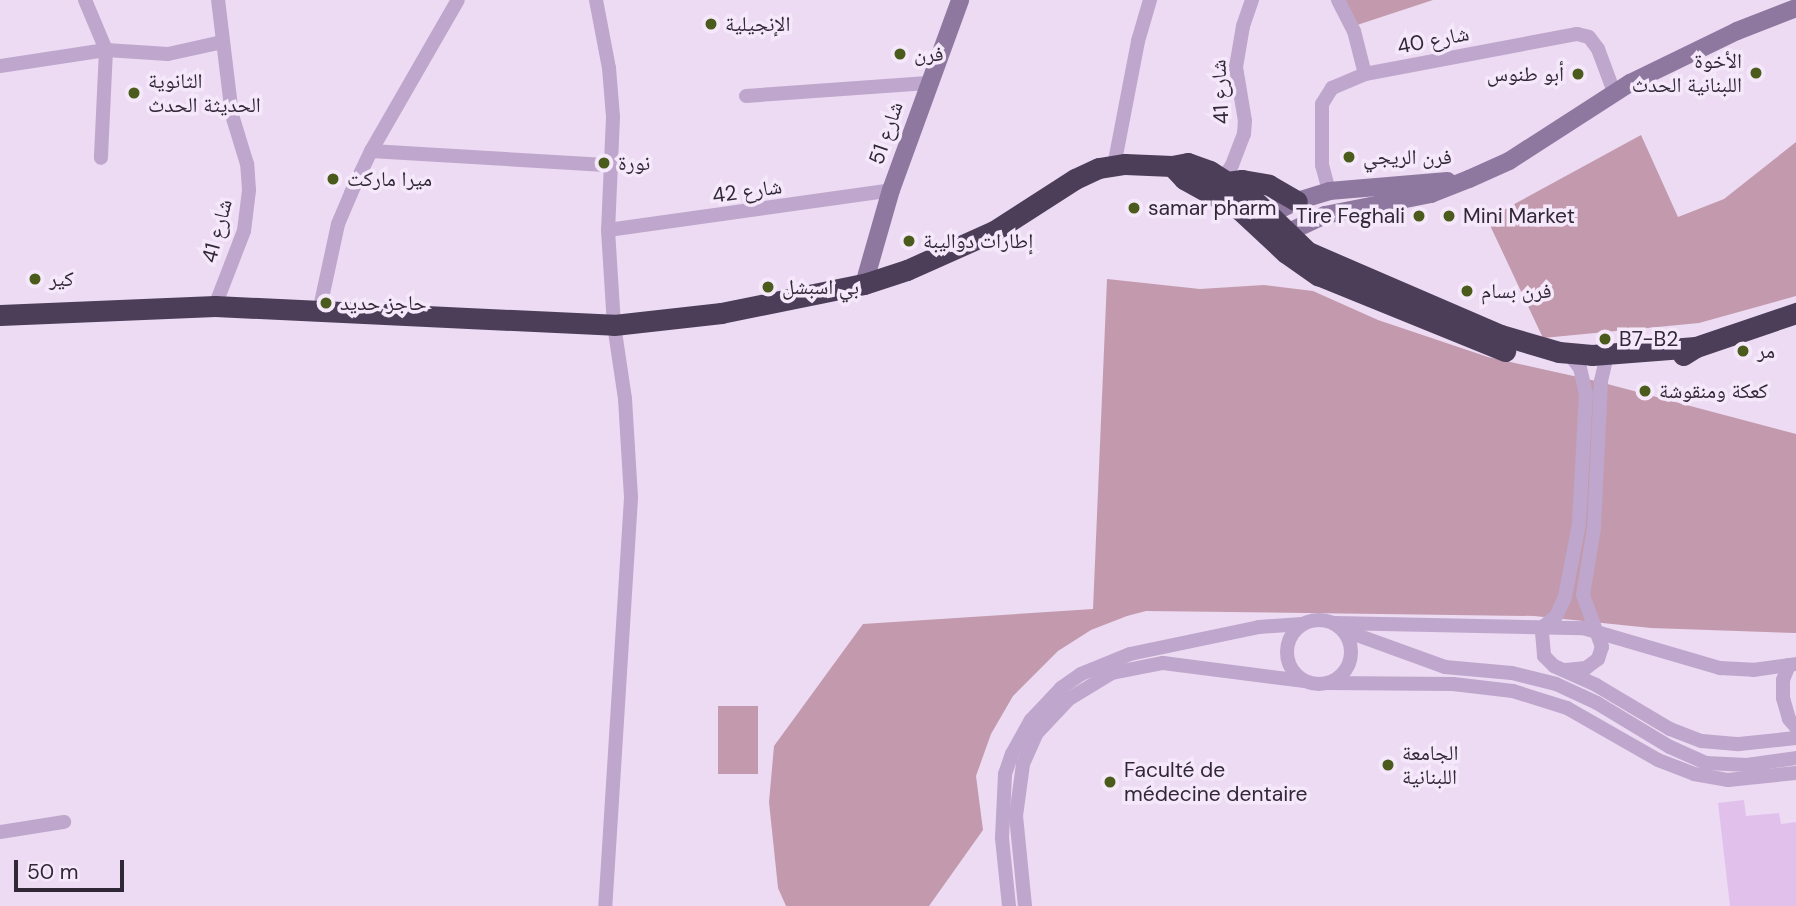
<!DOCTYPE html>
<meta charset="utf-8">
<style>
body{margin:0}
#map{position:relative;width:1796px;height:906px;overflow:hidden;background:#ecdbf3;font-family:"DM Sans","Noto Naskh Arabic",sans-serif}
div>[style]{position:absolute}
.green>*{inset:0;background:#c39aad}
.plaza>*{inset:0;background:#e1c1ec}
.street>*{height:14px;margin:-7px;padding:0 7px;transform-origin:7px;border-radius:7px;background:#bfa6cc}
.street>.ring{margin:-7px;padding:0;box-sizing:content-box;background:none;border:14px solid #bfa6cc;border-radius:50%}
.secondary>*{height:18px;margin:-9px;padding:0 9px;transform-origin:9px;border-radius:9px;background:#8e789f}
.highway>*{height:21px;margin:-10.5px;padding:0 10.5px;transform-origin:10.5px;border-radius:10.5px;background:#4c3e59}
.dots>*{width:19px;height:19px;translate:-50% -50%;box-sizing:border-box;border:4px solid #f5e8fa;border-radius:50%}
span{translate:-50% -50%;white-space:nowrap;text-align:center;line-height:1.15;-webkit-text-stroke:7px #f5e8fa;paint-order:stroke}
.poi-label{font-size:21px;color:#302737}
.left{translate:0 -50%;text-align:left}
.right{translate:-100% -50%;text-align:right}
.street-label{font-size:21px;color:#302737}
.scale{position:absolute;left:14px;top:860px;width:110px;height:32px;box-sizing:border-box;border:4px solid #302737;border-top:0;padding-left:9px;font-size:21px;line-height:24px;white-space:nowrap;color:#302737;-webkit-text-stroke:5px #f5e8fa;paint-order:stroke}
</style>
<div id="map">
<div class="green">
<div style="clip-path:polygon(1339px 0,1433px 0,1351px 27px)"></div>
<div style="clip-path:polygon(1641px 135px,1678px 217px,1724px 199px,1796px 142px,1796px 296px,1699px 323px,1543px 338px,1487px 219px)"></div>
<div style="clip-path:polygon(1107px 279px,1200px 289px,1264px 285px,1313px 291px,1378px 320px,1488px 357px,1596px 381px,1796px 434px,1796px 633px,1651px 628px,1534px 616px,1146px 611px,1127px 616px,1091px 630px,1058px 651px,1013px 696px,991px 734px,976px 776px,983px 830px,929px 906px,786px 906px,778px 888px,769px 802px,774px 746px,863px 624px,1093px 609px)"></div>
<div style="clip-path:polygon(718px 706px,758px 706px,758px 774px,718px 774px)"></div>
</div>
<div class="plaza">
<div style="clip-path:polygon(1744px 800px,1746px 816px,1779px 813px,1781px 824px,1796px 822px,1796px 906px,1730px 906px,1718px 803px)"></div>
</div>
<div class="street">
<div style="left:85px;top:0;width:54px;rotate:67.2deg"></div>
<div style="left:106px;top:50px;width:108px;rotate:92.7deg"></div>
<div style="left:596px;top:0;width:69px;rotate:79.2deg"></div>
<div style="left:609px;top:68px;width:49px;rotate:85.3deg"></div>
<div style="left:613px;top:117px;width:113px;rotate:92.5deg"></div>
<div style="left:608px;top:230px;width:95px;rotate:86.4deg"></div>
<div style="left:614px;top:325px;width:75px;rotate:81.5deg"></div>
<div style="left:625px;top:399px;width:99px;rotate:86.5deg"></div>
<div style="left:631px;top:498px;width:409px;rotate:93.6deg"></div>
<div style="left:1338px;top:0;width:35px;rotate:63deg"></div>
<div style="left:1354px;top:31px;width:44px;rotate:75.7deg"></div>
<div style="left:0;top:66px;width:107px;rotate:-8.6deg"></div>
<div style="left:106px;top:50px;width:62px;rotate:3.7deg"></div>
<div style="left:168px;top:54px;width:55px;rotate:-12.5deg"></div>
<div style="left:746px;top:96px;width:182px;rotate:-4.1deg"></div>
<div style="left:371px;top:151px;width:239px;rotate:3.4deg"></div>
<div style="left:1114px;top:166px;width:127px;rotate:-79.1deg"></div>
<div style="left:1138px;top:41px;width:43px;rotate:-73.7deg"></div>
<div style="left:1222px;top:179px;width:17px;rotate:-54deg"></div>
<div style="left:1232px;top:165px;width:33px;rotate:-69deg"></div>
<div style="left:1244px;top:134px;width:13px;rotate:-86deg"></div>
<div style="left:1245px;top:121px;width:55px;rotate:-99.5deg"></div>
<div style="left:1236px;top:67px;width:42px;rotate:-80.3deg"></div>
<div style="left:1243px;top:26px;width:28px;rotate:-71deg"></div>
<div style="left:1329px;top:191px;width:27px;rotate:-105deg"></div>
<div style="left:1322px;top:165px;width:61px;rotate:-90deg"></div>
<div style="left:1322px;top:104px;width:19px;rotate:-58deg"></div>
<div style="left:1332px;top:88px;width:36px;rotate:-23deg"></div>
<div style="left:1365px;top:74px;width:216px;rotate:-10.7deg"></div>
<div style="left:1577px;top:34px;width:12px;rotate:14deg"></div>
<div style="left:1589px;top:37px;width:15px;rotate:53deg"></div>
<div style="left:1598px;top:49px;width:46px;rotate:69.6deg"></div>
<div style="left:608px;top:230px;width:286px;rotate:-8deg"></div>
<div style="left:215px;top:306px;width:80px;rotate:-68.9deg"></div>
<div style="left:244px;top:231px;width:41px;rotate:-83deg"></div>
<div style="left:249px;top:190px;width:26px;rotate:-94deg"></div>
<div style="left:247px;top:164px;width:51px;rotate:-107deg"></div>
<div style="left:232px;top:115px;width:116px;rotate:-96.9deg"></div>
<div style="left:319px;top:312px;width:90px;rotate:-77.8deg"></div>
<div style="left:338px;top:224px;width:34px;rotate:-67deg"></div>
<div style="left:351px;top:193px;width:47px;rotate:-64.5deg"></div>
<div style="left:371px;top:151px;width:174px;rotate:-60.1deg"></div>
<div style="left:1569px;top:354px;width:18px;rotate:52deg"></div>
<div style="left:1580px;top:368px;width:26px;rotate:77deg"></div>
<div style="left:1586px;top:393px;width:131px;rotate:93.1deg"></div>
<div style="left:1579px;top:524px;width:74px;rotate:100.9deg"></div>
<div style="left:1565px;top:597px;width:21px;rotate:115deg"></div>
<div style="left:1556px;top:616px;width:16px;rotate:140deg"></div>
<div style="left:1544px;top:626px;width:6px;rotate:108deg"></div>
<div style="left:1542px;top:632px;width:24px;rotate:85deg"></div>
<div style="left:1544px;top:656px;width:14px;rotate:45deg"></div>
<div style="left:1554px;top:666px;width:46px;rotate:24.3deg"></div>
<div style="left:1596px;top:685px;width:86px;rotate:30.7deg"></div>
<div style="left:1670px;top:729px;width:34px;rotate:21deg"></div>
<div style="left:1702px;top:741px;width:37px;rotate:5deg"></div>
<div style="left:1739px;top:744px;width:57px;rotate:-6deg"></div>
<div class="ring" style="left:1287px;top:620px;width:50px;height:50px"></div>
<div style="left:1335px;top:623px;width:248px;rotate:1.2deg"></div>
<div style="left:1583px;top:628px;width:143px;rotate:16.3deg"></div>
<div style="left:1720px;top:668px;width:33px;rotate:3deg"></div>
<div style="left:1753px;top:670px;width:43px;rotate:-7.9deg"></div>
<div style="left:1343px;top:630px;width:109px;rotate:19.9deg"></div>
<div style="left:1445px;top:667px;width:67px;rotate:5.1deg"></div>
<div style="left:1512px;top:673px;width:45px;rotate:14deg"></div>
<div style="left:1556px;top:684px;width:45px;rotate:24.9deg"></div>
<div style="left:1597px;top:703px;width:85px;rotate:31.1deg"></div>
<div style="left:1670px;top:747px;width:39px;rotate:24deg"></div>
<div style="left:1706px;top:763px;width:41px;rotate:2.8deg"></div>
<div style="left:1747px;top:765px;width:49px;rotate:-8.1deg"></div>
<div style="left:1789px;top:665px;width:16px;rotate:112deg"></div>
<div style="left:1783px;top:680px;width:18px;rotate:90deg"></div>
<div style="left:1783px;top:698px;width:22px;rotate:74deg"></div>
<div style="left:1789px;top:719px;width:11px;rotate:49deg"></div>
<div style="left:1566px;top:670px;width:20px;rotate:-6deg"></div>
<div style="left:1586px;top:668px;width:15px;rotate:-37deg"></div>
<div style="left:1598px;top:659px;width:13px;rotate:-72deg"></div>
<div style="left:1602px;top:647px;width:55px;rotate:-110.1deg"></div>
<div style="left:1583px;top:595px;width:68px;rotate:-80.7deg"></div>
<div style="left:1594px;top:528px;width:147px;rotate:-87.3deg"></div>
<div style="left:1601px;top:381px;width:26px;rotate:-77deg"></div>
<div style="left:1329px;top:683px;width:124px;rotate:0.5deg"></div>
<div style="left:1453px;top:684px;width:60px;rotate:6.7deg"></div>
<div style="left:1513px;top:691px;width:57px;rotate:17.5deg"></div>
<div style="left:1567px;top:708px;width:105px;rotate:29.7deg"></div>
<div style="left:1658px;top:760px;width:39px;rotate:21deg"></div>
<div style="left:1694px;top:774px;width:35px;rotate:10deg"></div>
<div style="left:1728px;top:780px;width:68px;rotate:-5.9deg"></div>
<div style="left:0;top:832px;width:65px;rotate:-8.9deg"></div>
<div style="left:1009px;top:906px;width:68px;rotate:-95.9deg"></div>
<div style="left:1002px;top:838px;width:64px;rotate:-87.3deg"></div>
<div style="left:1005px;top:774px;width:21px;rotate:-71deg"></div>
<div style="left:1012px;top:754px;width:39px;rotate:-61deg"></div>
<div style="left:1031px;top:720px;width:44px;rotate:-46.8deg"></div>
<div style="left:1061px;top:688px;width:24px;rotate:-35deg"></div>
<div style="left:1081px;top:674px;width:53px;rotate:-22.2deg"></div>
<div style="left:1130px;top:654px;width:132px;rotate:-11.8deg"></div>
<div style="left:1259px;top:627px;width:43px;rotate:-4deg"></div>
<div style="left:1025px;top:906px;width:90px;rotate:-95.7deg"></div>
<div style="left:1016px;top:816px;width:52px;rotate:-82.3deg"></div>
<div style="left:1023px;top:764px;width:34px;rotate:-66deg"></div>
<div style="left:1037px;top:733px;width:47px;rotate:-46.7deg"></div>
<div style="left:1069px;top:699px;width:50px;rotate:-31.2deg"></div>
<div style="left:1112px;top:673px;width:52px;rotate:-11.1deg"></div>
<div style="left:1163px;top:663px;width:141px;rotate:7.3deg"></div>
</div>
<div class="secondary">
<div style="left:1258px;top:220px;width:43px;rotate:-26deg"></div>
<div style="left:1297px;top:201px;width:34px;rotate:-17deg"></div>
<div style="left:1329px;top:191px;width:119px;rotate:-4.8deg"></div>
<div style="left:1276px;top:238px;width:54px;rotate:-25.1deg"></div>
<div style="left:1325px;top:215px;width:108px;rotate:-11.2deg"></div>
<div style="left:1431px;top:194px;width:41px;rotate:-21.5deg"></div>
<div style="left:1469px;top:179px;width:44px;rotate:-24.2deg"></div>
<div style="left:1509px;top:161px;width:144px;rotate:-32.8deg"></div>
<div style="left:1630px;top:83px;width:119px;rotate:-25.9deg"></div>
<div style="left:1737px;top:31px;width:63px;rotate:-21.3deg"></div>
<div style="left:864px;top:284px;width:98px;rotate:-74deg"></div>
<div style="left:891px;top:190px;width:202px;rotate:-70deg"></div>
</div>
<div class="highway">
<div style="left:1172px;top:166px;width:18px;rotate:47deg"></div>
<div style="left:1184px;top:179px;width:64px;rotate:29deg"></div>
<div style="left:1240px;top:210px;width:63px;rotate:43.1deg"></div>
<div style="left:1286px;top:253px;width:39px;rotate:35deg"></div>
<div style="left:1318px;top:275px;width:202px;rotate:22.1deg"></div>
<div style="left:1227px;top:182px;width:15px;rotate:-8deg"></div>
<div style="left:1242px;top:180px;width:27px;rotate:10deg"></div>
<div style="left:1269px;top:185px;width:32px;rotate:30deg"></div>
<div style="left:0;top:315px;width:215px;rotate:-2.4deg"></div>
<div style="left:215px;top:306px;width:399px;rotate:2.7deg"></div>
<div style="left:614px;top:325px;width:108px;rotate:-6.4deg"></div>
<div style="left:721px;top:313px;width:146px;rotate:-11.5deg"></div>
<div style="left:864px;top:284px;width:45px;rotate:-18deg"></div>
<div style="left:907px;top:270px;width:95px;rotate:-24.1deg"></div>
<div style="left:994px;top:231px;width:96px;rotate:-32.7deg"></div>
<div style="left:1075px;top:179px;width:26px;rotate:-25deg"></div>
<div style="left:1099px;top:168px;width:26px;rotate:-9deg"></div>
<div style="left:1125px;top:164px;width:47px;rotate:2.4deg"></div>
<div style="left:1172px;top:166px;width:16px;rotate:-11deg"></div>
<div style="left:1188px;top:163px;width:23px;rotate:20deg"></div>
<div style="left:1210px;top:171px;width:50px;rotate:32.7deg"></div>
<div style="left:1252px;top:198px;width:78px;rotate:44deg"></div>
<div style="left:1308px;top:252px;width:210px;rotate:23.3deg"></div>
<div style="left:1501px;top:335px;width:60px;rotate:16.3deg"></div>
<div style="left:1559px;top:352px;width:33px;rotate:5deg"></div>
<div style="left:1592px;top:355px;width:104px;rotate:-4.4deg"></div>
<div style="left:1683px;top:355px;width:15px;rotate:-32deg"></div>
<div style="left:1696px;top:347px;width:106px;rotate:-18.8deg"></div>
</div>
<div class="dots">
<div style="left:711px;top:24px;background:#4a5b1b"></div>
<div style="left:900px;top:54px;background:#4a5b1b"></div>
<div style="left:1756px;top:73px;background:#4a5b1b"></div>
<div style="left:1578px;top:74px;background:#4a5b1b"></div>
<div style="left:134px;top:93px;background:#4a5b1b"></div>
<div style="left:1349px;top:157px;background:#4a5b1b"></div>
<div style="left:604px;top:163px;background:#4a5b1b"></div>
<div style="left:333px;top:179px;background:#4a5b1b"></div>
<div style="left:1134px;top:208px;background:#4a5b1b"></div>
<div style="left:1419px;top:216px;background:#4a5b1b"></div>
<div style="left:1449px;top:216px;background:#4a5b1b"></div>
<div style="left:909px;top:241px;background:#4a5b1b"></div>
<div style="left:35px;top:279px;background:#4a5b1b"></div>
<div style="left:768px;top:287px;background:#4a5b1b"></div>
<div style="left:1467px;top:291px;background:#4a5b1b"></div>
<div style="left:326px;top:303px;background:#4a5b1b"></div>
<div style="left:1605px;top:339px;background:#4a5b1b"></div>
<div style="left:1743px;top:351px;background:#4a5b1b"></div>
<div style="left:1645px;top:391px;background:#4a5b1b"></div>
<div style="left:1388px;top:765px;background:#4a5b1b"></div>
<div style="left:1110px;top:782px;background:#4a5b1b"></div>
</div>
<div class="poi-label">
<span class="left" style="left:725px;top:24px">الإنجيلية</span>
<span class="left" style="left:914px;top:54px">فرن</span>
<span class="right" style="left:1742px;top:73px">الأخوة<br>اللبنانية الحدث</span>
<span class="right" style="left:1564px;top:74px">أبو طنوس</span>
<span class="left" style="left:148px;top:93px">الثانوية<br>الحديثة الحدث</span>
<span class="left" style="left:1363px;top:157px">فرن الريجي</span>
<span class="left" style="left:618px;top:163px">نورة</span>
<span class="left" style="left:347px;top:179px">ميرا ماركت</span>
<span class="left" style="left:1148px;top:208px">samar pharm</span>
<span class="right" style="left:1405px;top:216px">Tire Feghali</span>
<span class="left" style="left:1463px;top:216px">Mini Market</span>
<span class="left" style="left:923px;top:241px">إطارات دواليبة</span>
<span class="left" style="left:49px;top:279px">كير</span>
<span class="left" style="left:782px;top:287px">بي اسبشل</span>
<span class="left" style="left:1481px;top:291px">فرن بسام</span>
<span class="left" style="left:340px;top:303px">حاجز حديد</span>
<span class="left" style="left:1619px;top:339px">B7-B2</span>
<span class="left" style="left:1757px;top:351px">مر</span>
<span class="left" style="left:1659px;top:391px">كعكة ومنقوشة</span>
<span class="left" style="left:1402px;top:765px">الجامعة<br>اللبنانية</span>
<span class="left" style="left:1124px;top:782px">Faculté de<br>médecine dentaire</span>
</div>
<div class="street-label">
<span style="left:1433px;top:40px;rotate:-11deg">شارع 40</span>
<span style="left:1220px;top:92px;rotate:-93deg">شارع 41</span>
<span style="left:886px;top:133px;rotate:-71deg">شارع 51</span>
<span style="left:747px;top:191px;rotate:-8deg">شارع 42</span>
<span style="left:217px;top:231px;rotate:-75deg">شارع 41</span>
</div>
<div class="scale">50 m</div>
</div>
